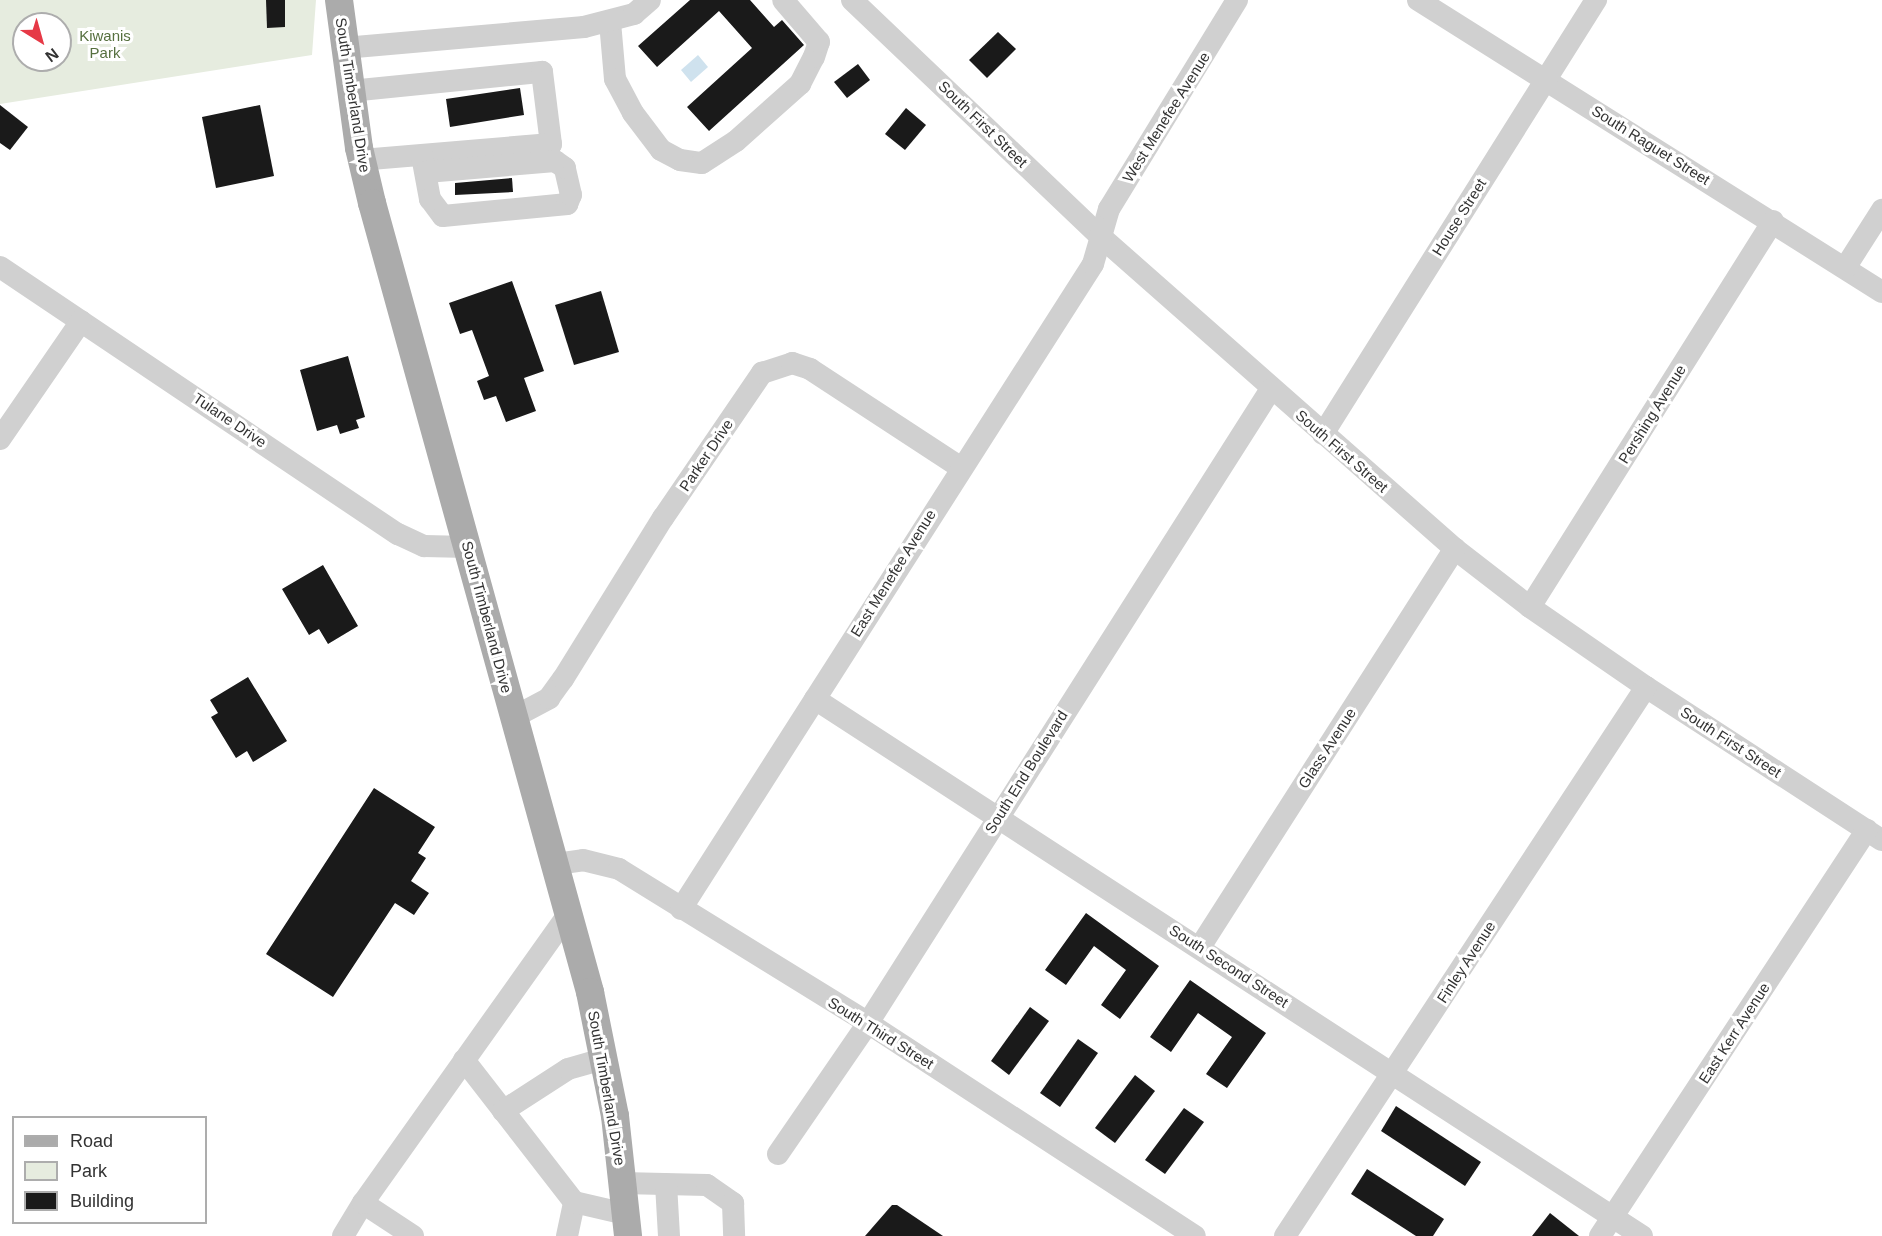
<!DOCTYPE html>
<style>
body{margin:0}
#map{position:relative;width:1882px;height:1236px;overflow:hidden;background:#fff;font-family:Arial,sans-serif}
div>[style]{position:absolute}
.green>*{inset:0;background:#e6ecdf}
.water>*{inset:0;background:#cfe2ee}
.building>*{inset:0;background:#1a1a1a}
.minor>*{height:22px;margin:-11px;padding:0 11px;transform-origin:11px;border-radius:11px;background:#d0d0d0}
.major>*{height:28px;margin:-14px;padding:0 14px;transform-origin:14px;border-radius:14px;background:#ababab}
span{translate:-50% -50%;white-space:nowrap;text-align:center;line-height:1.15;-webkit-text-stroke:6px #fff;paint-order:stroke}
.park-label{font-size:15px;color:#56703f}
.street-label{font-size:15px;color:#333}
.legend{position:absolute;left:12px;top:1116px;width:195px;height:108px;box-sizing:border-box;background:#fff;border:2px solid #adadad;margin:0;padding:8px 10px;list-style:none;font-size:18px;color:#333}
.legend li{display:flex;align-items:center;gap:12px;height:30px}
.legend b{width:30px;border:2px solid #adadad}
.north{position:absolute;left:12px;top:12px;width:60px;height:60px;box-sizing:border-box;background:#fff;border:2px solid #adadad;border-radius:50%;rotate:143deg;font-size:16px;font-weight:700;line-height:24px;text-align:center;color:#333}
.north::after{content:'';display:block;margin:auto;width:21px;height:27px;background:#e63946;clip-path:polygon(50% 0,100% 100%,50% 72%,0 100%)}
</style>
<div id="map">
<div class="green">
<div style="clip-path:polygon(evenodd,0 0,316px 0,312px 55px,0 104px,0 0,24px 24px,60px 24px,60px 60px,24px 60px,24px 24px)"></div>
</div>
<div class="water">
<div style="clip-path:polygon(698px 55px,708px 67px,691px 82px,681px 70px)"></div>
</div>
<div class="building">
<div style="clip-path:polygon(266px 0,285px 0,285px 27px,267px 28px)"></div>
<div style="clip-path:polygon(690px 0,750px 0,774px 27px,782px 20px,804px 45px,709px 131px,687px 107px,752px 48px,719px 11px,657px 67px,638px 46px)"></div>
<div style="clip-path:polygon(998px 32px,1016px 49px,987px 78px,969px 60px)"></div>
<div style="clip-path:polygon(858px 64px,870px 80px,847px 98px,834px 82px)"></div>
<div style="clip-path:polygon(520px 88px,524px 115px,450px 127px,446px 99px)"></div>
<div style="clip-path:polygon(0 105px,28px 127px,10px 150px,0 143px)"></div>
<div style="clip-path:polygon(260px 105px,274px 176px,216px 188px,202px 117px)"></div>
<div style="clip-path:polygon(906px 108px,926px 125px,905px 150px,885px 134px)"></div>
<div style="clip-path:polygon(512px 178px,513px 192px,455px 195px,455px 183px)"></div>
<div style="clip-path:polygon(512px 281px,544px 371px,524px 378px,536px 411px,506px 422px,496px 396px,484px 400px,477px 381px,489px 376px,472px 330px,460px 334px,449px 303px)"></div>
<div style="clip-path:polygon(601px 291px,619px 352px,574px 365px,555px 305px)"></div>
<div style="clip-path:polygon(348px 356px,365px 417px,356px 420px,359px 428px,340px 434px,337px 425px,317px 431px,300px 370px)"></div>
<div style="clip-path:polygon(323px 565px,358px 626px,328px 644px,319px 629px,309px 635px,282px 589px)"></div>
<div style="clip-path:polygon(248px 677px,287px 741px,253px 762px,247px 751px,236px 758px,211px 717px,218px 713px,210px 700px)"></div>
<div style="clip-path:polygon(374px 788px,435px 827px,418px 853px,426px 858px,411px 881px,429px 893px,414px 915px,395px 903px,333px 997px,266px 954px)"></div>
<div style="clip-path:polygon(1086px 913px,1159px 966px,1120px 1019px,1101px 1005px,1126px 970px,1094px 946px,1066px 985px,1045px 970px)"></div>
<div style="clip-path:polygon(1190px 980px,1266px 1033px,1227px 1088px,1206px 1074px,1232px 1037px,1198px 1013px,1171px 1052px,1150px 1037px)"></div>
<div style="clip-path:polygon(1030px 1007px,1049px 1021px,1009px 1075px,991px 1061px)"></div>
<div style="clip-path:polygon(1078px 1039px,1098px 1053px,1060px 1107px,1040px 1093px)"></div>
<div style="clip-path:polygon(1135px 1075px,1155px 1091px,1115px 1143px,1095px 1128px)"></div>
<div style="clip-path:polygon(1396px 1106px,1481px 1162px,1465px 1186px,1381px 1131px)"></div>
<div style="clip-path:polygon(1184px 1108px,1204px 1122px,1165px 1174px,1145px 1160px)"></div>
<div style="clip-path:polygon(1367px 1169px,1444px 1219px,1433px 1236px,1416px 1236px,1351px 1194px)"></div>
<div style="clip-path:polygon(892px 1205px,897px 1205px,943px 1236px,865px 1236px)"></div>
<div style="clip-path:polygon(1550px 1213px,1579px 1236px,1532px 1236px)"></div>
</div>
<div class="minor">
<div style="left:852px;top:0;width:342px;rotate:43.6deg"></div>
<div style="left:1100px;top:236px;width:473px;rotate:41.4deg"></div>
<div style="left:1455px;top:549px;width:95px;rotate:37.7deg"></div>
<div style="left:1530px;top:607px;width:141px;rotate:34.6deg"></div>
<div style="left:1646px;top:687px;width:281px;rotate:33deg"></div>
<div style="left:1418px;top:0;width:548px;rotate:32.18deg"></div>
<div style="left:610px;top:22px;width:57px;rotate:85deg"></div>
<div style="left:615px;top:79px;width:38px;rotate:62deg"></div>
<div style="left:633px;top:113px;width:46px;rotate:52.9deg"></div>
<div style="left:661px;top:150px;width:21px;rotate:28deg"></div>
<div style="left:680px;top:160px;width:22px;rotate:8deg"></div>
<div style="left:702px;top:163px;width:40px;rotate:-32.9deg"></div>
<div style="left:736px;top:141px;width:86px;rotate:-41.7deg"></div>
<div style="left:800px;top:84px;width:30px;rotate:-63deg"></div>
<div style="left:814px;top:57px;width:16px;rotate:-72deg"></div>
<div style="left:819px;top:42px;width:55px;rotate:-130.6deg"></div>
<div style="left:344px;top:48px;width:241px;rotate:-5deg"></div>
<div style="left:584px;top:27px;width:52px;rotate:-14.6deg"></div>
<div style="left:634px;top:14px;width:21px;rotate:-41deg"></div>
<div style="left:350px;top:91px;width:193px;rotate:-5.7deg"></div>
<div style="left:542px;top:72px;width:73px;rotate:82.9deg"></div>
<div style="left:551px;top:144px;width:190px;rotate:175.2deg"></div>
<div style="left:422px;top:156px;width:44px;rotate:79.5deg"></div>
<div style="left:430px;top:199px;width:21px;rotate:53deg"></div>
<div style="left:443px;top:216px;width:125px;rotate:-5.5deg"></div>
<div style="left:567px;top:204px;width:10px;rotate:-66deg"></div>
<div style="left:571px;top:195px;width:28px;rotate:-103deg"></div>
<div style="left:565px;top:168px;width:12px;rotate:-145deg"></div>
<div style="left:555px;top:161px;width:129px;rotate:175.1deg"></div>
<div style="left:0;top:267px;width:479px;rotate:33.9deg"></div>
<div style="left:398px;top:534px;width:29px;rotate:25deg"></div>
<div style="left:424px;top:546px;width:44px;rotate:1.3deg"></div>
<div style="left:1845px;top:268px;width:69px;rotate:-57.5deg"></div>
<div style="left:1323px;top:434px;width:513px;rotate:-57.83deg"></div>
<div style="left:0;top:439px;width:143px;rotate:-55.5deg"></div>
<div style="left:1530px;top:607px;width:456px;rotate:-57.8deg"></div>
<div style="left:815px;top:699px;width:986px;rotate:33deg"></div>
<div style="left:514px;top:717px;width:40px;rotate:-28deg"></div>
<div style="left:549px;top:698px;width:24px;rotate:-54deg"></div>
<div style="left:563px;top:679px;width:190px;rotate:-58.2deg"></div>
<div style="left:663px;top:518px;width:176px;rotate:-55.7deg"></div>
<div style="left:762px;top:373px;width:32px;rotate:-18deg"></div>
<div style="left:792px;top:363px;width:19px;rotate:18deg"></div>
<div style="left:810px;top:369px;width:179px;rotate:33.2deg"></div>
<div style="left:556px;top:864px;width:27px;rotate:-8deg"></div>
<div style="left:583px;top:860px;width:37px;rotate:14deg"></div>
<div style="left:619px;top:869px;width:293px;rotate:31.7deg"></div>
<div style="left:868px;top:1023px;width:390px;rotate:33.1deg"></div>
<div style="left:681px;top:909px;width:765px;rotate:-57.43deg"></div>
<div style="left:1093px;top:264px;width:57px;rotate:-73.8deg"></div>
<div style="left:1109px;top:209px;width:245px;rotate:-58.5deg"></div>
<div style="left:1200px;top:947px;width:473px;rotate:-57.4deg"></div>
<div style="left:464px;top:1060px;width:180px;rotate:52.2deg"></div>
<div style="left:503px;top:1111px;width:77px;rotate:-32.9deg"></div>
<div style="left:568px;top:1069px;width:37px;rotate:-16deg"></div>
<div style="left:778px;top:1154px;width:159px;rotate:-55.5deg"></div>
<div style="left:868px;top:1023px;width:751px;rotate:-57.56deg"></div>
<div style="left:622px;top:1183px;width:85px;rotate:1.3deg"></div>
<div style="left:707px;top:1185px;width:32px;rotate:35deg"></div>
<div style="left:733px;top:1203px;width:33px;rotate:88deg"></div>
<div style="left:666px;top:1184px;width:52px;rotate:86.7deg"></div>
<div style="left:343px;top:1236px;width:39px;rotate:-59deg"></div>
<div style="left:413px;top:1236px;width:60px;rotate:-146.6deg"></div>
<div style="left:363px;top:1203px;width:356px;rotate:-54.6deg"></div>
<div style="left:567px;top:1236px;width:35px;rotate:-78deg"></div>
<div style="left:574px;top:1202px;width:53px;rotate:13deg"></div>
<div style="left:1285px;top:1236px;width:657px;rotate:-56.67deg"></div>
<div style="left:1600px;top:1236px;width:486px;rotate:-56.7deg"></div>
</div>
<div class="major">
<div style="left:339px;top:0;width:149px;rotate:82.3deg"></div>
<div style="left:359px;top:148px;width:57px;rotate:76.7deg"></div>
<div style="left:372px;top:203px;width:819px;rotate:74.55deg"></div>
<div style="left:590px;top:992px;width:126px;rotate:78.6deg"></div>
<div style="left:615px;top:1116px;width:121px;rotate:83.8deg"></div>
</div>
<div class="park-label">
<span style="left:105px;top:44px">Kiwanis<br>Park</span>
</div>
<div class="street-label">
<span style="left:353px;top:95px;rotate:81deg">South Timberland Drive</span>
<span style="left:1166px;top:117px;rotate:-58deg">West Menefee Avenue</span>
<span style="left:983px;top:124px;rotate:44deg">South First Street</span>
<span style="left:1651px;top:145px;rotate:32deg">South Raguet Street</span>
<span style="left:1459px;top:217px;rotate:-58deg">House Street</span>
<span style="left:1652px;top:414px;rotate:-58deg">Pershing Avenue</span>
<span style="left:230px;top:420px;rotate:34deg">Tulane Drive</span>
<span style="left:1342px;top:451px;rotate:41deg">South First Street</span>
<span style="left:706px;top:455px;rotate:-56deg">Parker Drive</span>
<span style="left:893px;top:573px;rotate:-58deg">East Menefee Avenue</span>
<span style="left:487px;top:617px;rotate:75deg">South Timberland Drive</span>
<span style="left:1731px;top:742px;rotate:33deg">South First Street</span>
<span style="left:1327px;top:748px;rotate:-57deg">Glass Avenue</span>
<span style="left:1026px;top:772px;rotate:-58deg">South End Boulevard</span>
<span style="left:1466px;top:962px;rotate:-57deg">Finley Avenue</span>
<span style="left:1229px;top:966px;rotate:33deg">South Second Street</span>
<span style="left:881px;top:1033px;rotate:32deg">South Third Street</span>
<span style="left:1734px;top:1033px;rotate:-57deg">East Kerr Avenue</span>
<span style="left:607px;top:1088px;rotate:80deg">South Timberland Drive</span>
</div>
<ul class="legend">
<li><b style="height:8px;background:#ababab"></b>Road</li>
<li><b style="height:16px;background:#e6ecdf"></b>Park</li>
<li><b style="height:16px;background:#1a1a1a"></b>Building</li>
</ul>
<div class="north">N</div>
</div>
